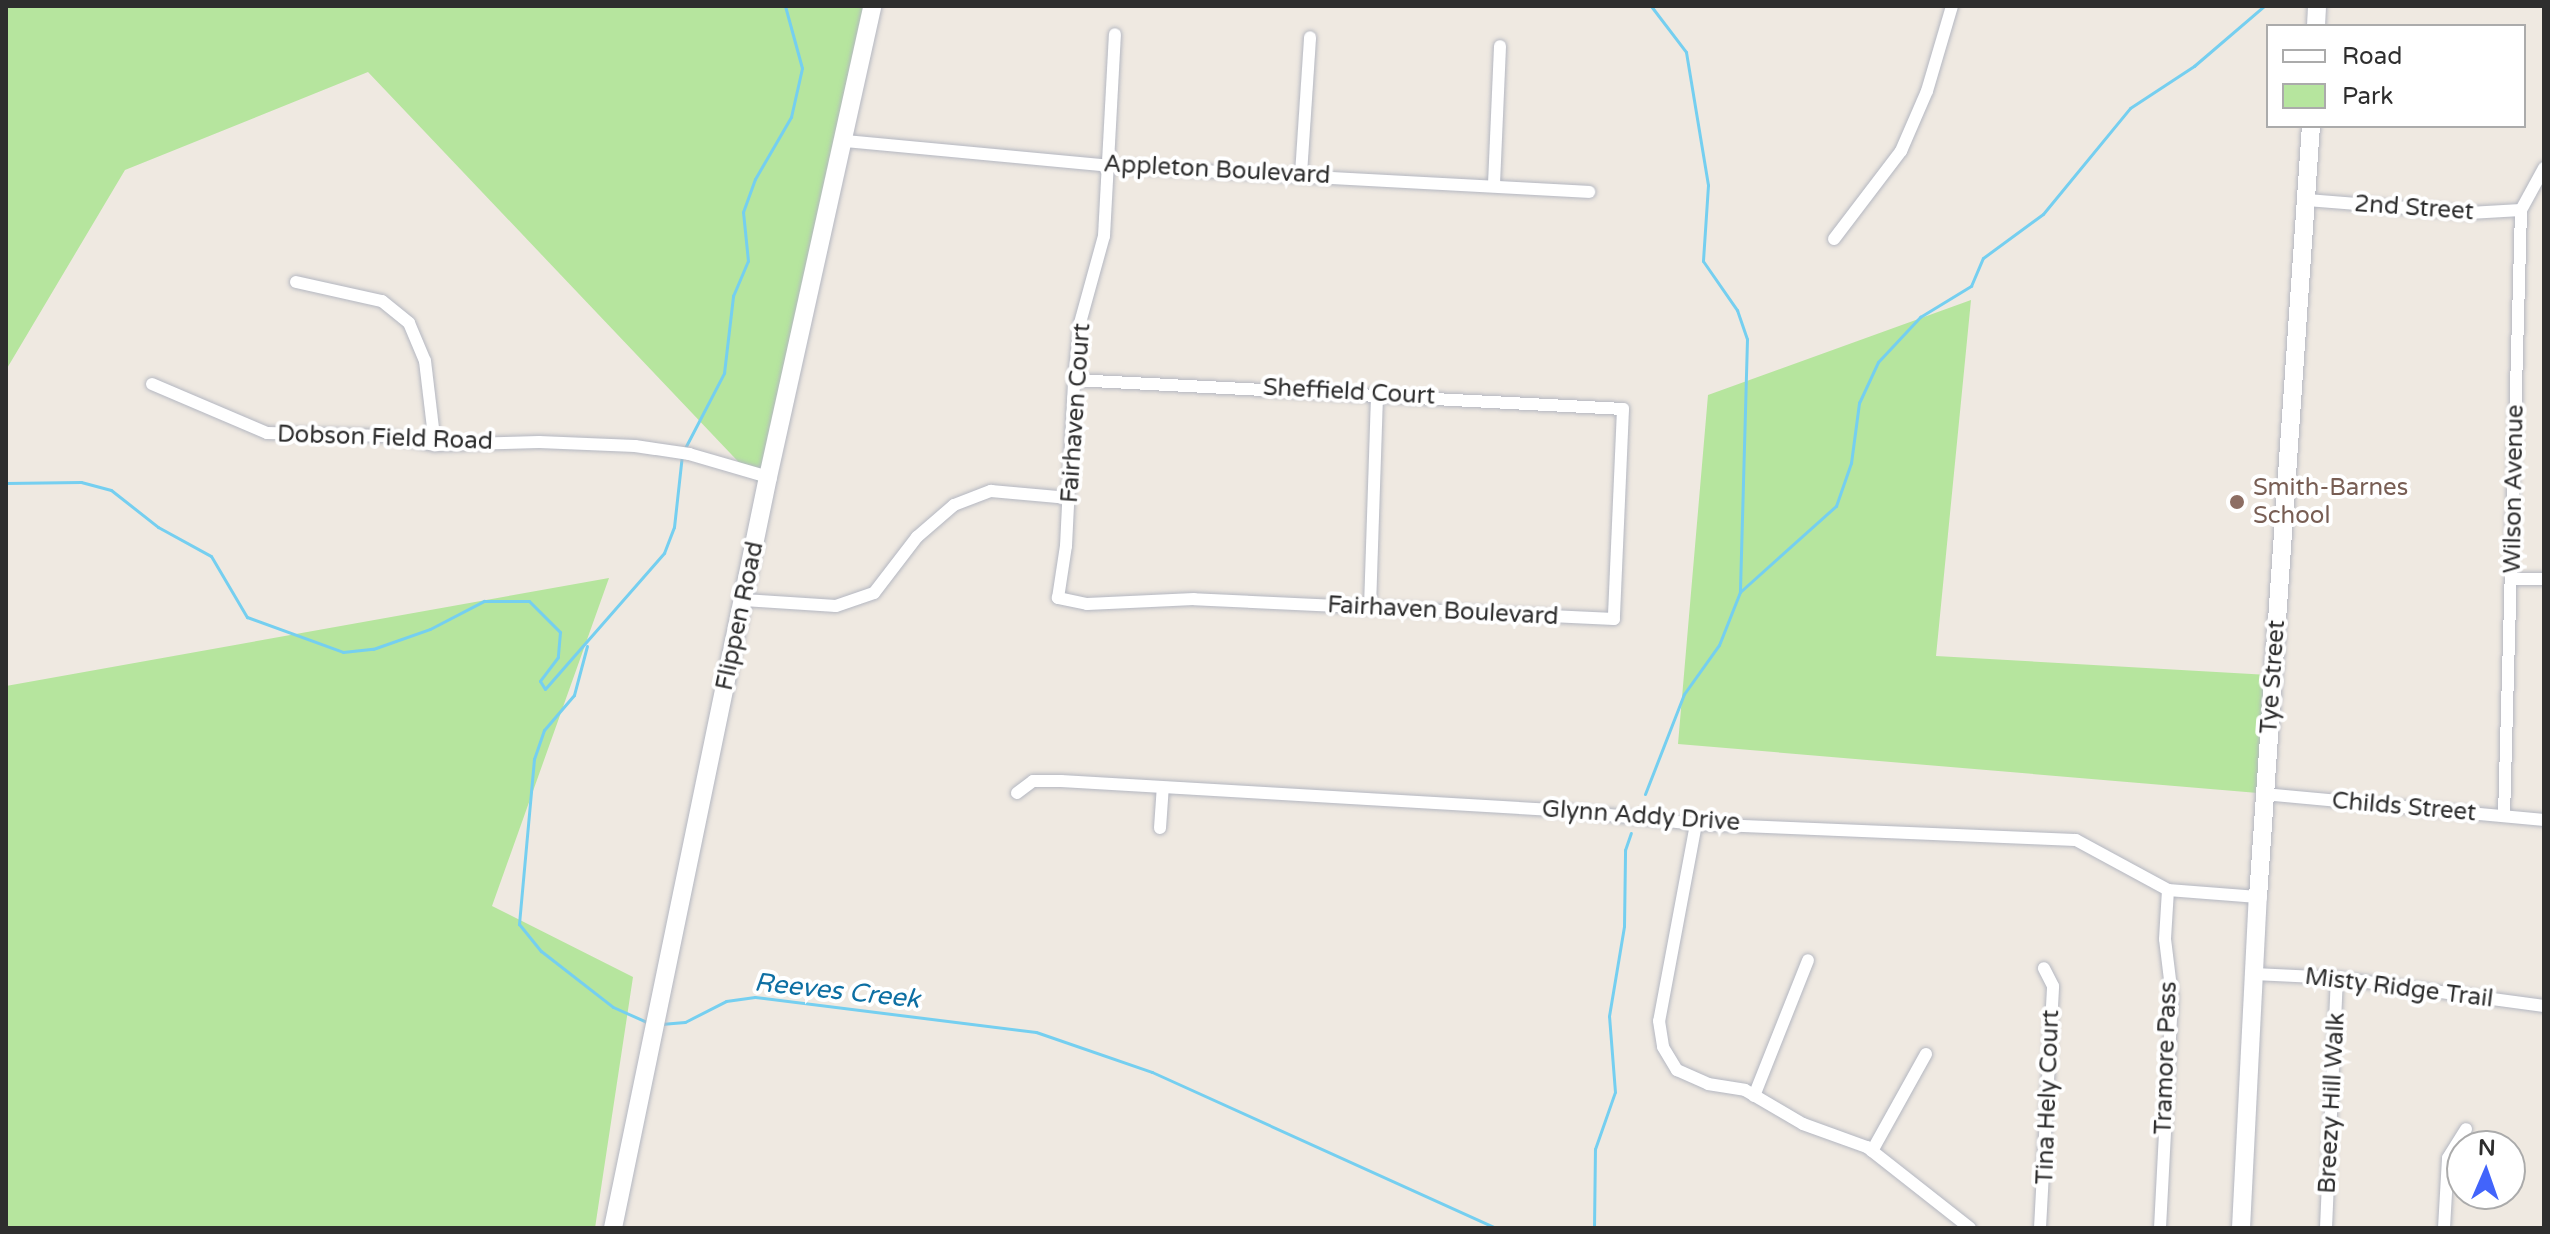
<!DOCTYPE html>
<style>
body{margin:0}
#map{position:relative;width:2550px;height:1234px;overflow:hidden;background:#efe9e1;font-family:"Varela Round",sans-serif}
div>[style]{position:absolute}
.green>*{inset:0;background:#b6e59e}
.stream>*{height:3px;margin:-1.5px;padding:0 1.5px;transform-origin:1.5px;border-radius:1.5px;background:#75cff0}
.roads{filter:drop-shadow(0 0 2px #b4b7c1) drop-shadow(0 0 2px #b4b7c1)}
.street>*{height:12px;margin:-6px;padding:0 6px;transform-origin:6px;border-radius:6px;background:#fff}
.secondary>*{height:18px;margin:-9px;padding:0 9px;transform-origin:9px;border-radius:9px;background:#fff}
.dots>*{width:22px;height:22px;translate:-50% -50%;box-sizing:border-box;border:4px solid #fff;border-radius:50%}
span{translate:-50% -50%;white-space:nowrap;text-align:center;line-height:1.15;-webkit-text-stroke:8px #fff;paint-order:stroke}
.street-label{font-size:24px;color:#2e2e2e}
.education-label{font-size:24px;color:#785e54}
.left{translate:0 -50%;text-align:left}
.water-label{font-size:26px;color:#0d6fa3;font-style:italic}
.frame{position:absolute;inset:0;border:8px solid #2e2e2e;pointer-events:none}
.legend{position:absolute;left:2266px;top:24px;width:260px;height:104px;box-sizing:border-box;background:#fff;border:2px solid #ababab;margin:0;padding:10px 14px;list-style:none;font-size:24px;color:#2e2e2e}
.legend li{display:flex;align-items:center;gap:16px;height:40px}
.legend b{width:40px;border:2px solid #ababab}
.north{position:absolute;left:2446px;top:1130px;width:80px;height:80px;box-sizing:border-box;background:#fff;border:2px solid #ababab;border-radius:50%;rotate:2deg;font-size:22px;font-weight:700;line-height:32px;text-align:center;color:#2e2e2e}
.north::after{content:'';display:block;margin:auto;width:28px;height:36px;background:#4264fb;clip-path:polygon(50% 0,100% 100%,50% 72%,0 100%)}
</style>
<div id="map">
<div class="green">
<div style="clip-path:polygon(6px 6px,870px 6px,768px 493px,368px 72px,125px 170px,6px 370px)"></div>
<div style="clip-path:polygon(1971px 300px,1936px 656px,2269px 675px,2258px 793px,1678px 744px,1708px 395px)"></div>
<div style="clip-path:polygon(609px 578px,492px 906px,633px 977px,595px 1228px,6px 1228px,6px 686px)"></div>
</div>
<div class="stream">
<div style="left:1651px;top:6px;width:58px;rotate:52.7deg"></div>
<div style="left:1686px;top:52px;width:135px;rotate:80.6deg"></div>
<div style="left:1708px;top:185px;width:76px;rotate:93.8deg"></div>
<div style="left:1703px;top:261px;width:60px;rotate:55.2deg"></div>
<div style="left:1737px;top:310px;width:31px;rotate:71deg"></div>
<div style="left:1747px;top:339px;width:253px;rotate:91.6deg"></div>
<div style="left:685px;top:448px;width:85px;rotate:-62.5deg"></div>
<div style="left:724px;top:373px;width:78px;rotate:-83.3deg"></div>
<div style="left:733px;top:296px;width:38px;rotate:-67deg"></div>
<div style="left:748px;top:261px;width:49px;rotate:-95.8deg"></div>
<div style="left:743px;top:212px;width:35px;rotate:-70deg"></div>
<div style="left:755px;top:179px;width:72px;rotate:-59.9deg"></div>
<div style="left:791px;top:117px;width:50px;rotate:-77.3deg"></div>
<div style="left:802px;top:68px;width:64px;rotate:-105.3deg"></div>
<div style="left:6px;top:483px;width:75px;rotate:-0.8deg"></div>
<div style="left:81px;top:482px;width:31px;rotate:15deg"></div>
<div style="left:111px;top:490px;width:60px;rotate:38.2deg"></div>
<div style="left:158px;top:527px;width:60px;rotate:28.7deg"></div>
<div style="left:211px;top:556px;width:71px;rotate:59.5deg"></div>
<div style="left:247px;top:617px;width:102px;rotate:20deg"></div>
<div style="left:343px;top:652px;width:30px;rotate:-6deg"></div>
<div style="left:373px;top:649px;width:60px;rotate:-19.3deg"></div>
<div style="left:430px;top:629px;width:61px;rotate:-27.4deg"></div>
<div style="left:484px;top:601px;width:45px"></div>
<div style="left:529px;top:601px;width:44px;rotate:45deg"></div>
<div style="left:560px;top:632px;width:25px;rotate:95deg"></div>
<div style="left:558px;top:657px;width:30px;rotate:127deg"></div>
<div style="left:540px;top:681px;width:9px;rotate:58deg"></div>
<div style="left:545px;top:689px;width:181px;rotate:-48.8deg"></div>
<div style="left:664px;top:553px;width:28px;rotate:-69deg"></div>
<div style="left:674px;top:527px;width:72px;rotate:-83.7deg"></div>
<div style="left:587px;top:646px;width:51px;rotate:104.9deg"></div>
<div style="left:574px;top:695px;width:46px;rotate:130.6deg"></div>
<div style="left:544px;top:730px;width:31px;rotate:109deg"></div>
<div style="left:534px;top:759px;width:166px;rotate:95.2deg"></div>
<div style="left:519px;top:924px;width:35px;rotate:51deg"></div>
<div style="left:541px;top:951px;width:91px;rotate:37.9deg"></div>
<div style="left:613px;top:1007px;width:39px;rotate:24deg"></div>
<div style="left:1645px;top:794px;width:107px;rotate:-68.7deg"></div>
<div style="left:1684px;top:694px;width:60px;rotate:-54.5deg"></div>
<div style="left:1719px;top:645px;width:57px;rotate:-68.4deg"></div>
<div style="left:1740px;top:592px;width:129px;rotate:-41.9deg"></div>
<div style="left:1836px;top:506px;width:46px;rotate:-70.8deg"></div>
<div style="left:1851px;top:463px;width:61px;rotate:-82.4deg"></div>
<div style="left:1859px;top:403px;width:45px;rotate:-65.1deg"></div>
<div style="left:1878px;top:362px;width:62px;rotate:-47deg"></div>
<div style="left:1920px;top:317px;width:60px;rotate:-31.3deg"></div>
<div style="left:1971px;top:286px;width:30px;rotate:-67deg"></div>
<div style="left:1983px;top:258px;width:74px;rotate:-36.3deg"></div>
<div style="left:2043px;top:214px;width:137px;rotate:-50.6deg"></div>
<div style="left:2130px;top:108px;width:77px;rotate:-33.3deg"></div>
<div style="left:2194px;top:66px;width:92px;rotate:-40.6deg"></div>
<div style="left:661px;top:1024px;width:24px;rotate:-5deg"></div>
<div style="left:685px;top:1022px;width:46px;rotate:-27.1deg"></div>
<div style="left:726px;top:1001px;width:29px;rotate:-8deg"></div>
<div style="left:755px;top:997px;width:283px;rotate:7.1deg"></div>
<div style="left:1036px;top:1032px;width:123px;rotate:19deg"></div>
<div style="left:1152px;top:1072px;width:378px;rotate:24.4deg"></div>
<div style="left:1594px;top:1228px;width:79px;rotate:-89.3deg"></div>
<div style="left:1595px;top:1149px;width:60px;rotate:-70.7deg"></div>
<div style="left:1615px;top:1092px;width:76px;rotate:-94.5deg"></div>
<div style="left:1609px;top:1016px;width:91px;rotate:-80.5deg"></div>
<div style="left:1624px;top:926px;width:76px;rotate:-89.2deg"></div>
<div style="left:1625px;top:850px;width:18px;rotate:-71deg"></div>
</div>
<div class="roads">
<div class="street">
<div style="left:846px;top:141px;width:266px;rotate:5.4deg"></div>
<div style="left:1111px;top:166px;width:479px;rotate:3.1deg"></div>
<div style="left:1301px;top:174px;width:137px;rotate:-86.2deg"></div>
<div style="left:1494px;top:184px;width:138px;rotate:-87.5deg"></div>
<div style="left:2307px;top:200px;width:163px;rotate:4.6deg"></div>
<div style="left:2469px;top:213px;width:52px;rotate:-3.3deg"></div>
<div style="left:1834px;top:239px;width:111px;rotate:-52.7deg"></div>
<div style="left:1901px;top:151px;width:65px;rotate:-66.6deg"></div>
<div style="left:1927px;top:91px;width:89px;rotate:-73.6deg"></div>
<div style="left:296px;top:282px;width:88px;rotate:12.5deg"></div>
<div style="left:382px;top:301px;width:35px;rotate:39deg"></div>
<div style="left:409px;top:323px;width:41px;rotate:67.2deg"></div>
<div style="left:425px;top:361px;width:85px;rotate:83.2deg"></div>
<div style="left:1074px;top:380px;width:550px;rotate:3.02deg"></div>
<div style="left:1623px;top:409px;width:210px;rotate:92.5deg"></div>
<div style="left:1614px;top:619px;width:420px;rotate:-177.3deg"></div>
<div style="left:1194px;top:599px;width:107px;rotate:177.3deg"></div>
<div style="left:1087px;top:604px;width:30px;rotate:-168deg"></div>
<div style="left:1058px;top:598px;width:53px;rotate:-81.3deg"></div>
<div style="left:1066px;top:546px;width:166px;rotate:-87.2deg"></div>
<div style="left:1074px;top:380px;width:57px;rotate:-84deg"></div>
<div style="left:1080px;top:323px;width:90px;rotate:-74.6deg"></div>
<div style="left:1104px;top:236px;width:202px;rotate:-86.9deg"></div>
<div style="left:152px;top:384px;width:125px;rotate:23.1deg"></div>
<div style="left:267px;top:433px;width:120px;rotate:1.4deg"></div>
<div style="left:387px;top:436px;width:49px;rotate:10.6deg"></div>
<div style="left:435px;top:445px;width:104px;rotate:-1.7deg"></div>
<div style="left:539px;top:442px;width:96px;rotate:2.4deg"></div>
<div style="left:635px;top:446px;width:55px;rotate:8.4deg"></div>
<div style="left:689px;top:454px;width:82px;rotate:16.2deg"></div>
<div style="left:2512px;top:579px;width:32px"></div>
<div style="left:744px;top:600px;width:92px;rotate:3.7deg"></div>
<div style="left:836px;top:606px;width:40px;rotate:-18.9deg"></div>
<div style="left:874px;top:593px;width:71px;rotate:-52.5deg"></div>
<div style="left:917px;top:537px;width:49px;rotate:-40.9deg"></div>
<div style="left:954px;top:505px;width:40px;rotate:-21deg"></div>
<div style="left:991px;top:491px;width:78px;rotate:5.1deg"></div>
<div style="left:1370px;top:607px;width:215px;rotate:-88.1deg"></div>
<div style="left:1017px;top:793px;width:20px;rotate:-37deg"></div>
<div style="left:1033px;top:781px;width:28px"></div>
<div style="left:1061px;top:781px;width:510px;rotate:3.37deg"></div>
<div style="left:1570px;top:811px;width:127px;rotate:5.9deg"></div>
<div style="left:1696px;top:824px;width:380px;rotate:2.4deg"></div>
<div style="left:2076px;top:840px;width:105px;rotate:28.5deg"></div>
<div style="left:2168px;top:890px;width:90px;rotate:4.4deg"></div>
<div style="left:2264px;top:794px;width:281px;rotate:5.3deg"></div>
<div style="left:2504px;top:816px;width:606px;rotate:-88.39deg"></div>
<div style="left:2521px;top:210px;width:48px;rotate:-61.3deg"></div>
<div style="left:1696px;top:824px;width:200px;rotate:100.6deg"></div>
<div style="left:1659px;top:1021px;width:26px;rotate:81deg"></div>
<div style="left:1663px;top:1047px;width:27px;rotate:59deg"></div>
<div style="left:1677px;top:1070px;width:34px;rotate:24deg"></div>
<div style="left:1708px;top:1084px;width:37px;rotate:9deg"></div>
<div style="left:1745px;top:1090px;width:67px;rotate:30.4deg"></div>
<div style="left:1803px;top:1124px;width:68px;rotate:19.8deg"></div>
<div style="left:1867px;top:1147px;width:131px;rotate:38.2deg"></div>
<div style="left:1160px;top:828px;width:39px;rotate:-86deg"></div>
<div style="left:2254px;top:974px;width:83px;rotate:2.8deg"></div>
<div style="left:2337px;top:978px;width:209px;rotate:7.7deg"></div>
<div style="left:1754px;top:1096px;width:146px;rotate:-68.3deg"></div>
<div style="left:1872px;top:1151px;width:111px;rotate:-60.9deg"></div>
<div style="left:2040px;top:1228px;width:242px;rotate:-86.9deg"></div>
<div style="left:2053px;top:986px;width:20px;rotate:-117deg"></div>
<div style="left:2160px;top:1228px;width:232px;rotate:-87deg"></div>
<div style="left:2172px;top:996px;width:57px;rotate:-97deg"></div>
<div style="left:2165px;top:939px;width:49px;rotate:-86.5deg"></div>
<div style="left:2326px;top:1228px;width:250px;rotate:-87.5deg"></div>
<div style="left:2444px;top:1228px;width:70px;rotate:-86.7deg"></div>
<div style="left:2448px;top:1158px;width:34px;rotate:-58deg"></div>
</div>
<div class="secondary">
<div style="left:2316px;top:26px;width:20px;rotate:-87deg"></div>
<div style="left:613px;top:1228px;width:767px;rotate:-78.34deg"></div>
<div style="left:768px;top:477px;width:482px;rotate:-77.5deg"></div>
<div style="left:2241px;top:1228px;width:331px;rotate:-87.1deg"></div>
<div style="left:2258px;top:897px;width:773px;rotate:-86.07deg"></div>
</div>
</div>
<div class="dots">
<div style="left:2237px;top:502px;background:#8d6e63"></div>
</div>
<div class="street-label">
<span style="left:1217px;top:170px;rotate:3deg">Appleton Boulevard</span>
<span style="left:2414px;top:208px;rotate:4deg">2nd Street</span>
<span style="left:1349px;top:392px;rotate:3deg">Sheffield Court</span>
<span style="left:1076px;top:413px;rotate:-86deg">Fairhaven Court</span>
<span style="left:385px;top:438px;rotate:2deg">Dobson Field Road</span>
<span style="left:2514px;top:489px;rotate:-89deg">Wilson Avenue</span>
<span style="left:1443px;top:611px;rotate:3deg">Fairhaven Boulevard</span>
<span style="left:740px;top:616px;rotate:-78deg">Flippen Road</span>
<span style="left:2273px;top:677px;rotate:-86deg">Tye Street</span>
<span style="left:2404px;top:807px;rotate:5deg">Childs Street</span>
<span style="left:1641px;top:816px;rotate:4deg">Glynn Addy Drive</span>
<span style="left:2399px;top:988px;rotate:7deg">Misty Ridge Trail</span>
<span style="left:2166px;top:1058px;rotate:-88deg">Tramore Pass</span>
<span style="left:2048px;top:1097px;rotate:-88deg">Tina Hely Court</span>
<span style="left:2332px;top:1103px;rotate:-87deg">Breezy Hill Walk</span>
</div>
<div class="education-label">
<span class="left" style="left:2253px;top:502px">Smith-Barnes<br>School</span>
</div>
<div class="water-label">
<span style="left:837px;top:991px;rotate:6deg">Reeves Creek</span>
</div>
<div class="frame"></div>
<ul class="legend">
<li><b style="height:10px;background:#fff"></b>Road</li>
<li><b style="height:22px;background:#b6e59e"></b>Park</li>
</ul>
<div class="north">N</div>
</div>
